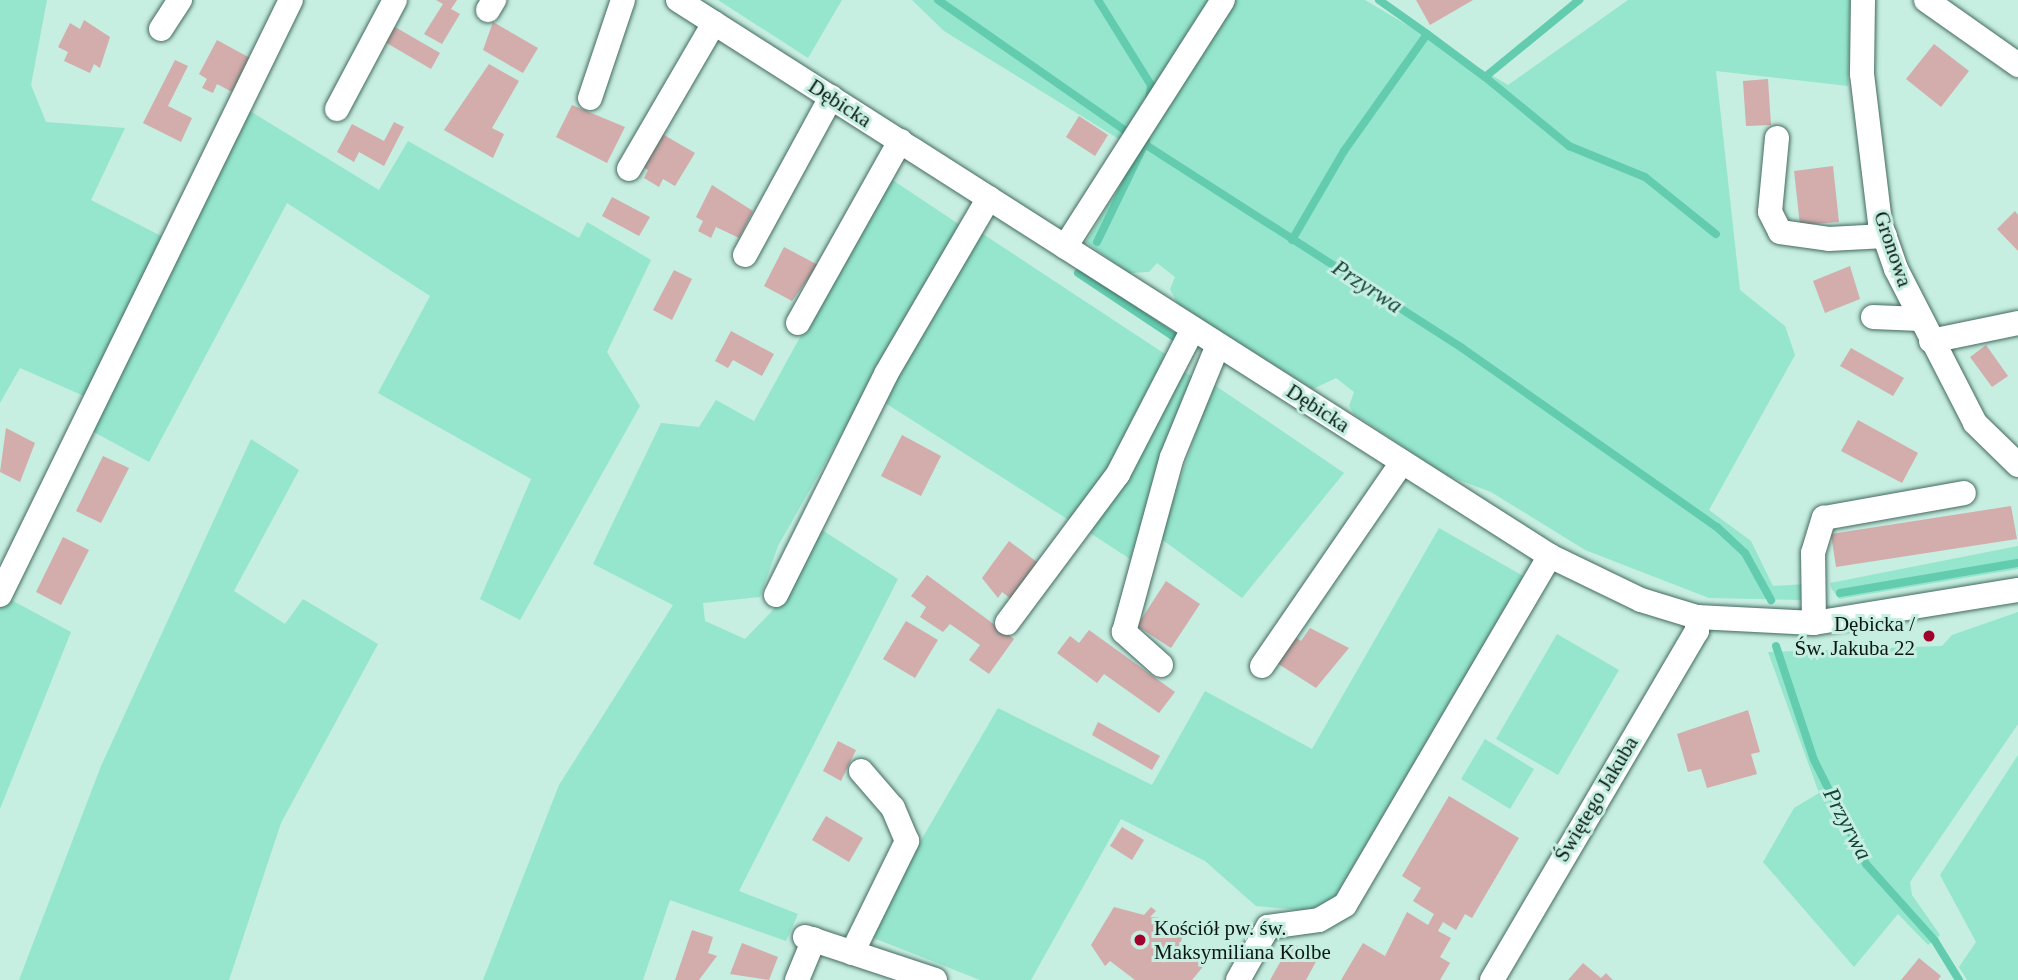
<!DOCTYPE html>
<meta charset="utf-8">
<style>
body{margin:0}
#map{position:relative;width:2018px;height:980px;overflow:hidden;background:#c6eee1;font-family:Georgia,serif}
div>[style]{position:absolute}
.green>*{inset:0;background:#95e6cd}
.stream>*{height:8px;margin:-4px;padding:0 4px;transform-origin:4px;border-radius:4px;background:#63ccaf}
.building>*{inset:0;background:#d3acac}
.roads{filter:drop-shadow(0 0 2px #456a5f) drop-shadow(0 0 2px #456a5f)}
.minor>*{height:24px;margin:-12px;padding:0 12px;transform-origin:12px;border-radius:12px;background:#fff}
.dots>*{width:19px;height:19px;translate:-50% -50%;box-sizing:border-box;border:4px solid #c6eee1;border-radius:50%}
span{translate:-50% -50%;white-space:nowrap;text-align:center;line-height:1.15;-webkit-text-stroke:6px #c6eee1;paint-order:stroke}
.street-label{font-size:21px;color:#091814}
.poi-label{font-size:21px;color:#091814}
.right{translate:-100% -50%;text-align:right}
.left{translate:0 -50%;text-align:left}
.water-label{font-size:23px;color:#144337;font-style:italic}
</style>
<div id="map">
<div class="green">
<div style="clip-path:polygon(0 0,47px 0,31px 85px,46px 122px,125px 128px,91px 200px,165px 238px,84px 396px,20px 368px,0 403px)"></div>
<div style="clip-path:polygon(718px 0,842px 0,808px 58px)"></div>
<div style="clip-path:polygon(912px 0,1210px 0,1122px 141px,944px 31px)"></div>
<div style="clip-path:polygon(1232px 0,1365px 0,1508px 85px,1628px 0,1850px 0,1848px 86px,1716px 71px,1740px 290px,1785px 326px,1795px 355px,1709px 510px,1751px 541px,1773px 586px,1808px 584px,1804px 600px,1709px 598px,1585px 550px,1491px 492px,1448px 476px,1354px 414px,1349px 406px,1354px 392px,1336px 378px,1313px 389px,1178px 305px,1170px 289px,1175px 277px,1157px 263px,1149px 272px,1129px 273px,1086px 242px)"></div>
<div style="clip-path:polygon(250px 111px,379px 190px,408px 141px,579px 238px,587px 222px,651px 260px,607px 352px,640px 406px,520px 620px,480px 599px,531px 479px,378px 393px,430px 296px,287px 203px,149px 462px,92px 431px)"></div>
<div style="clip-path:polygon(888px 177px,960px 225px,778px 546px,760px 597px,703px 603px,705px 621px,745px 639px,773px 610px,819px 528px,898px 579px,739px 891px,798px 914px,786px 941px,670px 900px,643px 980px,483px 980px,559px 785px,673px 605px,593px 564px,661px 423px,699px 427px,716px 400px,754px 421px)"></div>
<div style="clip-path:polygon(977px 230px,1168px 356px,1118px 454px,1072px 522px,882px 401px)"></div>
<div style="clip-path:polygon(1180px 370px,1195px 378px,1130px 559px,1090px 533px)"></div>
<div style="clip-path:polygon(1213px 384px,1344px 473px,1242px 598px,1160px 538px)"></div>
<div style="clip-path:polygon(251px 439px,299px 470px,234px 591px,285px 624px,303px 599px,378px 644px,281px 823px,229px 980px,19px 980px,101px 766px)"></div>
<div style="clip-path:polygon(1439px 528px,1525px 577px,1337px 895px,1314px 911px,1256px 906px,1205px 861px,1121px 819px,1031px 980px,980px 980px,866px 935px,998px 708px,1152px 785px,1205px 691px,1312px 749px)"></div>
<div style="clip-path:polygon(2018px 546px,2018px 569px,1839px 599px,1831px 588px,1830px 583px)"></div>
<div style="clip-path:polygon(0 594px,71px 632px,0 809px)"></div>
<div style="clip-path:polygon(2018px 612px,2018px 724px,1910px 882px,1912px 895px,1940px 935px,1928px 945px,1898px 914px,1854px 967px,1763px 862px,1794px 808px,1819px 793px,1768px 652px,1942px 646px,1952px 635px)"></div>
<div style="clip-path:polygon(1557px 634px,1619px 670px,1558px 775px,1496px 739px)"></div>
<div style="clip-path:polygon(1485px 739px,1534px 769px,1510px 809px,1461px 779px)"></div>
<div style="clip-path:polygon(2018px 755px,2018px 980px,1967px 980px,1959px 967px,1976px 942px,1940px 875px)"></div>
</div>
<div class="stream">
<div style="left:938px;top:0;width:254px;rotate:34.9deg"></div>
<div style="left:1146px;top:145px;width:376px;rotate:32.7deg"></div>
<div style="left:1462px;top:348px;width:312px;rotate:35.1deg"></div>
<div style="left:1717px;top:527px;width:38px;rotate:43deg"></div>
<div style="left:1745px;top:553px;width:54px;rotate:61deg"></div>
<div style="left:1098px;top:0;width:100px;rotate:58.1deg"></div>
<div style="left:1151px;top:85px;width:16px;rotate:97deg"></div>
<div style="left:1379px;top:0;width:59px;rotate:35.3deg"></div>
<div style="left:1485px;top:77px;width:109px;rotate:39.4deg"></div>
<div style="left:1569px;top:146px;width:82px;rotate:22.2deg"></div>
<div style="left:1645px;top:177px;width:91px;rotate:38.8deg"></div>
<div style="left:1292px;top:240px;width:103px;rotate:-59.7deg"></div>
<div style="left:1344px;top:151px;width:143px;rotate:-54.6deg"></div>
<div style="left:1427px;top:34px;width:72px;rotate:36.6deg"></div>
<div style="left:1485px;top:77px;width:122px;rotate:-39.3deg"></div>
<div style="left:1097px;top:242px;width:112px;rotate:-64.1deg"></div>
<div style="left:1078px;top:273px;width:114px;rotate:33.6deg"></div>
<div style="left:1840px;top:593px;width:181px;rotate:-9.6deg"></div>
<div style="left:1776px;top:646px;width:120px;rotate:71.6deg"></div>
<div style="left:1814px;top:760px;width:116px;rotate:63.4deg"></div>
<div style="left:1866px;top:864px;width:103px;rotate:48.1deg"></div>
<div style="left:1935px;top:941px;width:46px;rotate:58.4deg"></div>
</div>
<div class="building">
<div style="clip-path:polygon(436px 0,457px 0,451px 9px,460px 14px,442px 44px,424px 34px,443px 4px)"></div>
<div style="clip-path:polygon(1416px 0,1473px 0,1430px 25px)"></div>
<div style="clip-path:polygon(84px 20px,110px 37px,100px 68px,94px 64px,90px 73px,64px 61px,68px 52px,58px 47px,70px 23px,80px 29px)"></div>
<div style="clip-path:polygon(493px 22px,538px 48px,523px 73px,483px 50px)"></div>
<div style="clip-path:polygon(395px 27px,440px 53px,431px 69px,385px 42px)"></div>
<div style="clip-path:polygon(217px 40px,250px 58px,232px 92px,217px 84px,213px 93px,202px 88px,207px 79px,199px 74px)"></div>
<div style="clip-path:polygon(1934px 44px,1969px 71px,1941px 107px,1906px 79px)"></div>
<div style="clip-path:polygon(175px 60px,188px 66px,168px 106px,192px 118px,181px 142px,143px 123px)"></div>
<div style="clip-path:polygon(489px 64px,519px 81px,492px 128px,504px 134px,493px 158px,444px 130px)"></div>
<div style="clip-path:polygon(1768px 79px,1771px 125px,1746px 126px,1743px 81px)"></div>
<div style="clip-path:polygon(572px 105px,625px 127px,607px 163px,556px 137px)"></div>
<div style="clip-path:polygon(1079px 116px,1108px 135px,1095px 156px,1066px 137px)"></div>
<div style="clip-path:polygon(394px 122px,404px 127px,384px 166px,359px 152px,354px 162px,337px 152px,352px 124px,384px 141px)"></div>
<div style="clip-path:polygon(659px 132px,695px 153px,675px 186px,663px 179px,659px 187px,644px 178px,648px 170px,639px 165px)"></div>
<div style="clip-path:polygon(1833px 166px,1839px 222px,1800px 225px,1794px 171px)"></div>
<div style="clip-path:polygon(712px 185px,753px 211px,739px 238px,716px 227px,711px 238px,698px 231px,703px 221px,696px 217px)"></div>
<div style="clip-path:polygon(612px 197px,650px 217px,639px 236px,602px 216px)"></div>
<div style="clip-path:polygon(2015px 211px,2018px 215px,2018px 251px,1997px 229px)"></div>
<div style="clip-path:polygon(784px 247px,818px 265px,792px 301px,764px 286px)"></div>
<div style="clip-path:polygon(1850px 266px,1860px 299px,1825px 313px,1813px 281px)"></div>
<div style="clip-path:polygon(674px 270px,692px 279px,672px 320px,653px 310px)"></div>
<div style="clip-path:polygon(731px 331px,774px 354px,762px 376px,733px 360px,728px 368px,715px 361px)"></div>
<div style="clip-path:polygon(1986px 345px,2008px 376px,1992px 387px,1970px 357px)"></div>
<div style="clip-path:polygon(1851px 348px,1904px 378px,1893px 396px,1840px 366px)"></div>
<div style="clip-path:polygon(1858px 420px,1918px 453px,1902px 483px,1841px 451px)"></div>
<div style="clip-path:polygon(6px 428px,35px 443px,20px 482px,0 472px)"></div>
<div style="clip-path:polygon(902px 435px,941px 456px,921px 496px,881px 476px)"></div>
<div style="clip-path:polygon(103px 456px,129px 468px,101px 523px,76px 511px)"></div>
<div style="clip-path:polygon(2011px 506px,2017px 539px,1836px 567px,1831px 534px)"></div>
<div style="clip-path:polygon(63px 537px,89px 550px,61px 605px,36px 592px)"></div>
<div style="clip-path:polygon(1009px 541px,1041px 565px,1014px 601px,1002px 592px,998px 598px,982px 578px)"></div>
<div style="clip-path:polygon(927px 575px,1014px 639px,989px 674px,969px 660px,980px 645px,950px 624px,943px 632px,920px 617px,926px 607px,911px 596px)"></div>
<div style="clip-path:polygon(1166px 581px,1200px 604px,1171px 648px,1137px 626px)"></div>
<div style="clip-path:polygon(906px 621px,938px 640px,915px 678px,883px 659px)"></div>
<div style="clip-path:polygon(1310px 628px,1349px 648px,1316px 688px,1277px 663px,1294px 636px,1301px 641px)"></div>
<div style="clip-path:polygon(1089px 630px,1175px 692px,1159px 713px,1104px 674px,1097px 683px,1057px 653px,1070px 636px,1079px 643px)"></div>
<div style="clip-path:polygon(1748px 710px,1760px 752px,1751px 754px,1757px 774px,1707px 788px,1701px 769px,1688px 772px,1677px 734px)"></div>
<div style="clip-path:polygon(1098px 722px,1160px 756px,1152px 770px,1092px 735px)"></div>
<div style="clip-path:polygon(838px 741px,856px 750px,841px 781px,823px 771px)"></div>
<div style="clip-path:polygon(1449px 796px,1519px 838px,1472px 918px,1465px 914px,1456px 930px,1443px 922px,1438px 931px,1451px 938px,1440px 957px,1450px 963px,1440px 980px,1341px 980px,1363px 943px,1385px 956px,1407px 912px,1428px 925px,1434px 914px,1413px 901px,1421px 888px,1402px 876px)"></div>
<div style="clip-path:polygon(826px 816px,863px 838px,849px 862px,812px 840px)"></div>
<div style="clip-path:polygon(1122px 827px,1144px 840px,1132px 860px,1110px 846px)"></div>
<div style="clip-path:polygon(1114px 907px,1144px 915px,1151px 907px,1156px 911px,1150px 917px,1171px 919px,1161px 930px,1184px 933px,1180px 944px,1200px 948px,1201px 960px,1211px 957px,1192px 980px,1135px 980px,1110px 961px,1105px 966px,1091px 945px)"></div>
<div style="clip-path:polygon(692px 930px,713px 937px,708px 953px,717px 956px,699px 980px,675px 980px)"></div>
<div style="clip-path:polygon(742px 943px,778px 957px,769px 980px,730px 974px)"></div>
<div style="clip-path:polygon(1291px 943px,1301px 948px,1304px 943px,1318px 958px,1306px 980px,1270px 980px)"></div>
<div style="clip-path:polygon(1919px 958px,1941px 976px,1938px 980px,1901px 980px)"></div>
<div style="clip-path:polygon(1583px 963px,1601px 978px,1606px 973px,1613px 980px,1568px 980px)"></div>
</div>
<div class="roads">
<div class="minor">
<div style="left:678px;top:0;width:1034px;rotate:32.52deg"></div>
<div style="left:1550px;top:556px;width:101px;rotate:25.8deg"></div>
<div style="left:1641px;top:600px;width:59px;rotate:16.9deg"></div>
<div style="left:1697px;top:617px;width:117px;rotate:2.9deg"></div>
<div style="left:1814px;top:623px;width:207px;rotate:-9.2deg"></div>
<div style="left:1863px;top:0;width:74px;rotate:90.8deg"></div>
<div style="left:1862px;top:74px;width:150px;rotate:83.1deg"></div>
<div style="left:1880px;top:223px;width:49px;rotate:70.8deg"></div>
<div style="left:1896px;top:269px;width:173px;rotate:62.8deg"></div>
<div style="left:1975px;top:423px;width:60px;rotate:44.3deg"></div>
<div style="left:1926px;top:0;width:113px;rotate:35.2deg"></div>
<div style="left:488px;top:10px;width:12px;rotate:-59deg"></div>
<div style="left:161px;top:29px;width:35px;rotate:-57deg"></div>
<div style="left:590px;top:98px;width:103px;rotate:-71.4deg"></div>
<div style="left:337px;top:109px;width:123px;rotate:-62deg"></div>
<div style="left:1777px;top:138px;width:74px;rotate:95.4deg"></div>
<div style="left:1770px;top:212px;width:22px;rotate:63deg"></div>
<div style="left:1780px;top:232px;width:49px;rotate:8.1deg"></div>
<div style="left:1829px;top:239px;width:56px;rotate:-3.1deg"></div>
<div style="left:629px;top:169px;width:169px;rotate:-59.8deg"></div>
<div style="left:1065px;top:247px;width:293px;rotate:-57.4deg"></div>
<div style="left:745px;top:255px;width:180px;rotate:-61.4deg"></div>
<div style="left:1873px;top:317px;width:47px;rotate:2.4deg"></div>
<div style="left:798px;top:323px;width:209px;rotate:-60.7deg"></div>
<div style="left:1931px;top:341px;width:89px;rotate:-11.7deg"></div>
<div style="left:0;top:595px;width:662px;rotate:-63.94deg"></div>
<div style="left:776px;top:595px;width:247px;rotate:-63.5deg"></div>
<div style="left:886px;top:374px;width:204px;rotate:-59.7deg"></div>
<div style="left:1007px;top:623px;width:186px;rotate:-53.3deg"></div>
<div style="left:1118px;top:474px;width:163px;rotate:-62.7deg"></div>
<div style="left:1814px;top:623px;width:70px;rotate:-90.8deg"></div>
<div style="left:1813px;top:553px;width:37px;rotate:-73deg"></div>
<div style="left:1824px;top:518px;width:142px;rotate:-10.1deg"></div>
<div style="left:1161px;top:665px;width:50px;rotate:-138.3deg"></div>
<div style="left:1124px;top:632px;width:181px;rotate:-74.7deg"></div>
<div style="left:1172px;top:457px;width:121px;rotate:-67.7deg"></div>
<div style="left:1262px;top:666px;width:247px;rotate:-55.5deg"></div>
<div style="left:805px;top:937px;width:137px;rotate:18.3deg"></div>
<div style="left:852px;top:953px;width:125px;rotate:-63.8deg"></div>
<div style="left:907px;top:841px;width:36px;rotate:-113deg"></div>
<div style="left:893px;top:808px;width:49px;rotate:-130.9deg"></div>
<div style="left:797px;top:980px;width:44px;rotate:-67.5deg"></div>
<div style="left:1238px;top:980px;width:61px;rotate:-60.5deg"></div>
<div style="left:1268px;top:927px;width:51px;rotate:-7.8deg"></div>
<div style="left:1319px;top:920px;width:30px;rotate:-30deg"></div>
<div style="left:1345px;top:905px;width:405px;rotate:-59.6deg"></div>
<div style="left:1492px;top:980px;width:405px;rotate:-59.6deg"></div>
<div style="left:1697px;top:631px;width:14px;rotate:-90deg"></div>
</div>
</div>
<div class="dots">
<div style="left:1929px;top:636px;background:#a1012a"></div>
<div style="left:1140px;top:940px;background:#a1012a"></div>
</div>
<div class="street-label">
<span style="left:840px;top:103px;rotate:33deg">Dębicka</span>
<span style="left:1893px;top:249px;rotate:71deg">Gronowa</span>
<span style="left:1318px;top:408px;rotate:33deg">Dębicka</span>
<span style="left:1596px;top:799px;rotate:-59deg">Świętego Jakuba</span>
</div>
<div class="poi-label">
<span class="right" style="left:1915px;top:636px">Dębicka /<br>Św. Jakuba 22</span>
<span class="left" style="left:1154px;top:940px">Kościół pw. św.<br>Maksymiliana Kolbe</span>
</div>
<div class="water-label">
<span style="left:1367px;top:287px;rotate:33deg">Przyrwa</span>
<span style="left:1847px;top:824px;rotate:62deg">Przyrwa</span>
</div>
</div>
